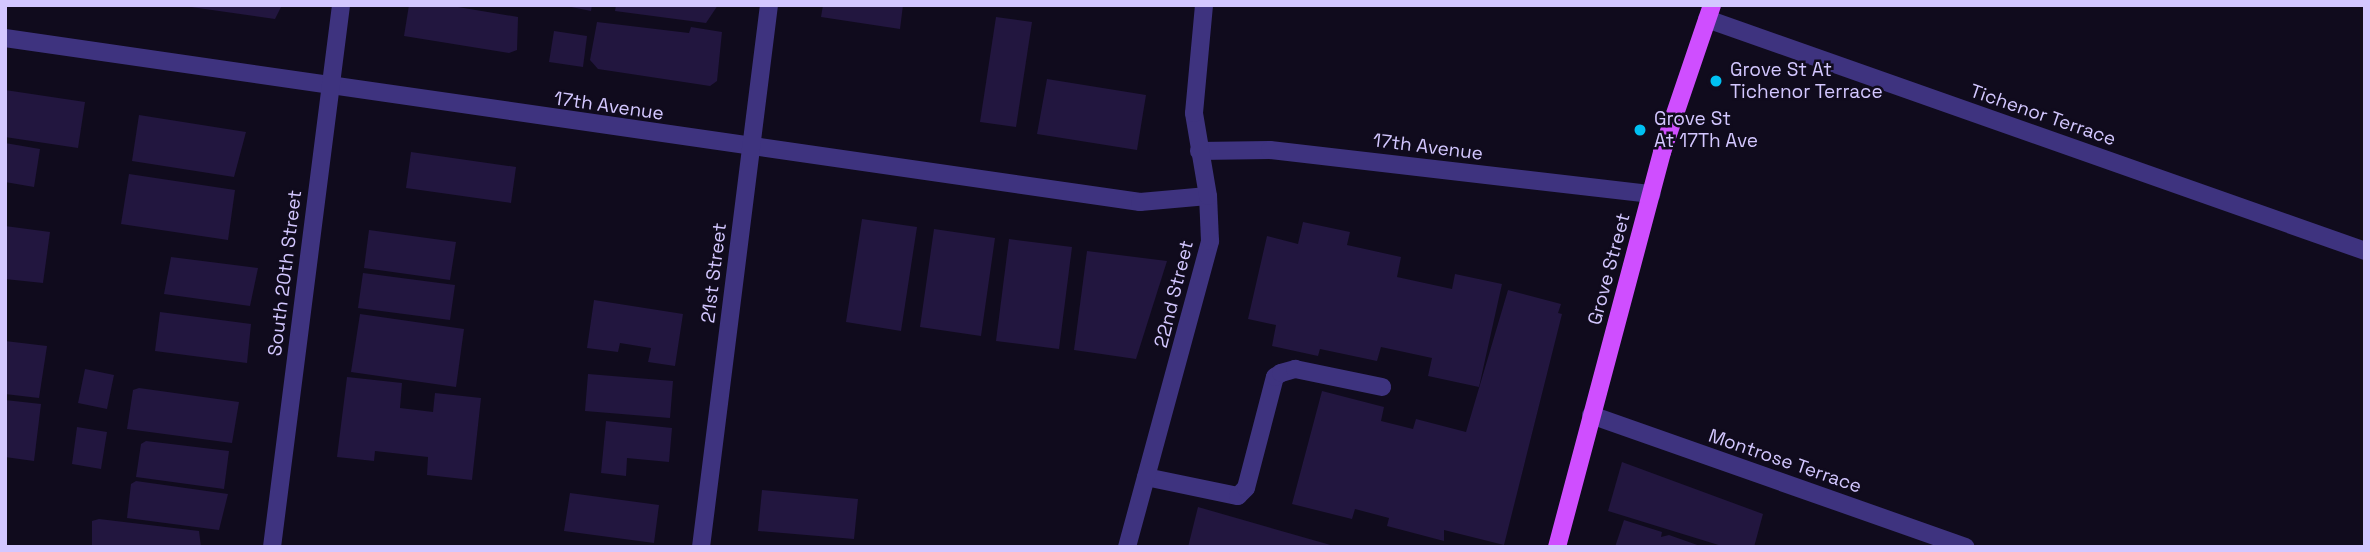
<!DOCTYPE html>
<style>
body{margin:0}
#map{position:relative;width:2370px;height:552px;overflow:hidden;background:#100b1d;font-family:"Space Grotesk",sans-serif}
div>[style]{position:absolute}
.building>*{inset:0;background:#22163f}
.minor>*{height:18px;margin:-9px;padding:0 9px;transform-origin:9px;border-radius:9px;background:#3e337f}
.major>*{height:18px;margin:-9px;padding:0 9px;transform-origin:9px;border-radius:9px;background:#cf4eff}
.dots>*{width:19px;height:19px;translate:-50% -50%;box-sizing:border-box;border:4px solid #100b1d;border-radius:50%}
span{translate:-50% -50%;white-space:nowrap;text-align:center;line-height:1.15;-webkit-text-stroke:5px #100b1d;paint-order:stroke}
.poi-label{font-size:19px;color:#d3c7ff}
.left{translate:0 -50%;text-align:left}
.street-label{font-size:19px;color:#d3c7ff}
.frame{position:absolute;inset:0;border:7px solid #d3c7ff;pointer-events:none}
</style>
<div id="map">
<div class="building">
<div style="clip-path:polygon(282px 5px,275px 19px,191px 7px,191px 5px)"></div>
<div style="clip-path:polygon(409px 5px,446px 5px,518px 17px,517px 50px,509px 53px,404px 36px)"></div>
<div style="clip-path:polygon(561px 5px,592px 5px,591px 11px)"></div>
<div style="clip-path:polygon(616px 5px,718px 5px,706px 23px,615px 11px)"></div>
<div style="clip-path:polygon(823px 5px,903px 5px,900px 29px,821px 17px)"></div>
<div style="clip-path:polygon(996px 17px,1032px 22px,1016px 127px,980px 122px)"></div>
<div style="clip-path:polygon(597px 22px,689px 33px,691px 27px,722px 32px,717px 81px,710px 86px,598px 69px,590px 60px)"></div>
<div style="clip-path:polygon(554px 31px,587px 36px,583px 67px,549px 62px)"></div>
<div style="clip-path:polygon(1047px 79px,1146px 95px,1137px 150px,1037px 134px)"></div>
<div style="clip-path:polygon(5px 90px,85px 102px,78px 148px,5px 137px)"></div>
<div style="clip-path:polygon(139px 115px,246px 132px,234px 177px,132px 161px)"></div>
<div style="clip-path:polygon(5px 143px,40px 149px,34px 187px,5px 182px)"></div>
<div style="clip-path:polygon(411px 152px,516px 167px,511px 203px,406px 188px)"></div>
<div style="clip-path:polygon(129px 174px,235px 190px,228px 240px,121px 224px)"></div>
<div style="clip-path:polygon(862px 219px,917px 227px,901px 331px,846px 322px)"></div>
<div style="clip-path:polygon(1303px 222px,1350px 232px,1347px 245px,1401px 257px,1397px 277px,1452px 289px,1455px 274px,1502px 284px,1479px 387px,1428px 376px,1432px 358px,1381px 347px,1377px 361px,1320px 349px,1318px 356px,1272px 346px,1276px 325px,1248px 319px,1267px 236px,1298px 244px)"></div>
<div style="clip-path:polygon(5px 226px,50px 232px,43px 283px,5px 279px)"></div>
<div style="clip-path:polygon(934px 229px,995px 238px,981px 336px,920px 327px)"></div>
<div style="clip-path:polygon(369px 230px,456px 242px,450px 280px,364px 268px)"></div>
<div style="clip-path:polygon(1009px 239px,1072px 247px,1059px 349px,996px 341px)"></div>
<div style="clip-path:polygon(1087px 251px,1167px 261px,1136px 359px,1074px 350px)"></div>
<div style="clip-path:polygon(171px 257px,258px 268px,250px 306px,164px 294px)"></div>
<div style="clip-path:polygon(363px 273px,455px 285px,450px 320px,358px 308px)"></div>
<div style="clip-path:polygon(1508px 290px,1561px 304px,1558px 313px,1562px 314px,1504px 545px,1444px 530px,1444px 541px,1387px 526px,1389px 518px,1355px 509px,1352px 519px,1292px 504px,1322px 391px,1384px 407px,1381px 421px,1413px 429px,1416px 419px,1466px 432px)"></div>
<div style="clip-path:polygon(594px 300px,683px 314px,675px 366px,648px 362px,651px 348px,620px 343px,618px 352px,587px 348px)"></div>
<div style="clip-path:polygon(160px 312px,251px 324px,247px 363px,155px 351px)"></div>
<div style="clip-path:polygon(360px 314px,464px 329px,456px 387px,351px 372px)"></div>
<div style="clip-path:polygon(5px 341px,47px 346px,39px 398px,5px 394px)"></div>
<div style="clip-path:polygon(85px 369px,114px 375px,107px 409px,78px 403px)"></div>
<div style="clip-path:polygon(588px 374px,673px 381px,670px 418px,585px 411px)"></div>
<div style="clip-path:polygon(347px 377px,402px 383px,400px 408px,433px 412px,435px 393px,481px 398px,472px 480px,427px 475px,428px 457px,375px 451px,374px 461px,337px 457px)"></div>
<div style="clip-path:polygon(139px 388px,239px 402px,232px 443px,127px 429px,133px 390px)"></div>
<div style="clip-path:polygon(5px 400px,41px 404px,34px 461px,5px 457px)"></div>
<div style="clip-path:polygon(606px 421px,672px 428px,669px 462px,627px 458px,626px 476px,601px 473px)"></div>
<div style="clip-path:polygon(77px 427px,107px 432px,101px 469px,72px 464px)"></div>
<div style="clip-path:polygon(146px 441px,229px 451px,224px 489px,136px 477px,141px 444px)"></div>
<div style="clip-path:polygon(1622px 462px,1763px 514px,1754px 547px,1725px 547px,1608px 511px)"></div>
<div style="clip-path:polygon(136px 481px,228px 494px,219px 530px,127px 518px,131px 484px)"></div>
<div style="clip-path:polygon(762px 490px,858px 499px,854px 539px,758px 531px)"></div>
<div style="clip-path:polygon(570px 493px,659px 505px,654px 543px,564px 531px)"></div>
<div style="clip-path:polygon(1198px 507px,1334px 546px,1334px 547px,1188px 547px)"></div>
<div style="clip-path:polygon(99px 519px,199px 531px,201px 547px,92px 547px,92px 521px)"></div>
<div style="clip-path:polygon(1624px 520px,1662px 532px,1661px 537px,1669px 535px,1703px 547px,1615px 547px)"></div>
</div>
<div class="minor">
<div style="left:1707px;top:19px;width:698px;rotate:19.42deg"></div>
<div style="left:5px;top:38px;width:1147px;rotate:8.22deg"></div>
<div style="left:1140px;top:202px;width:68px;rotate:-5deg"></div>
<div style="left:1199px;top:151px;width:71px;rotate:-0.8deg"></div>
<div style="left:1270px;top:150px;width:384px;rotate:6.6deg"></div>
<div style="left:1591px;top:415px;width:397px;rotate:19.4deg"></div>
<div style="left:1146px;top:477px;width:94px;rotate:11.7deg"></div>
<div style="left:1238px;top:496px;width:11px;rotate:-45deg"></div>
<div style="left:1246px;top:488px;width:115px;rotate:-75.4deg"></div>
<div style="left:1275px;top:377px;width:7px;rotate:-34deg"></div>
<div style="left:1281px;top:373px;width:15px;rotate:-16deg"></div>
<div style="left:1295px;top:369px;width:89px;rotate:11.7deg"></div>
<div style="left:272px;top:547px;width:546px;rotate:-82.74deg"></div>
<div style="left:701px;top:547px;width:546px;rotate:-82.85deg"></div>
<div style="left:1127px;top:547px;width:317px;rotate:-74.8deg"></div>
<div style="left:1210px;top:241px;width:45px;rotate:-92.5deg"></div>
<div style="left:1208px;top:196px;width:84px;rotate:-99.6deg"></div>
<div style="left:1194px;top:113px;width:108px;rotate:-84.7deg"></div>
</div>
<div class="major">
<div style="left:1557px;top:547px;width:409px;rotate:-75.1deg"></div>
<div style="left:1662px;top:152px;width:155px;rotate:-71.2deg"></div>
</div>
<div class="dots">
<div style="left:1716px;top:81px;background:#00c1f2"></div>
<div style="left:1640px;top:130px;background:#00c1f2"></div>
</div>
<div class="poi-label">
<span class="left" style="left:1730px;top:81px">Grove St At<br>Tichenor Terrace</span>
<span class="left" style="left:1654px;top:130px">Grove St<br>At 17Th Ave</span>
</div>
<div class="street-label">
<span style="left:609px;top:106px;rotate:8deg">17th Avenue</span>
<span style="left:2043px;top:115px;rotate:19deg">Tichenor Terrace</span>
<span style="left:1428px;top:147px;rotate:7deg">17th Avenue</span>
<span style="left:1609px;top:269px;rotate:-75deg">Grove Street</span>
<span style="left:285px;top:273px;rotate:-83deg">South 20th Street</span>
<span style="left:714px;top:273px;rotate:-83deg">21st Street</span>
<span style="left:1174px;top:294px;rotate:-76deg">22nd Street</span>
<span style="left:1785px;top:461px;rotate:19deg">Montrose Terrace</span>
</div>
<div class="frame"></div>
</div>
